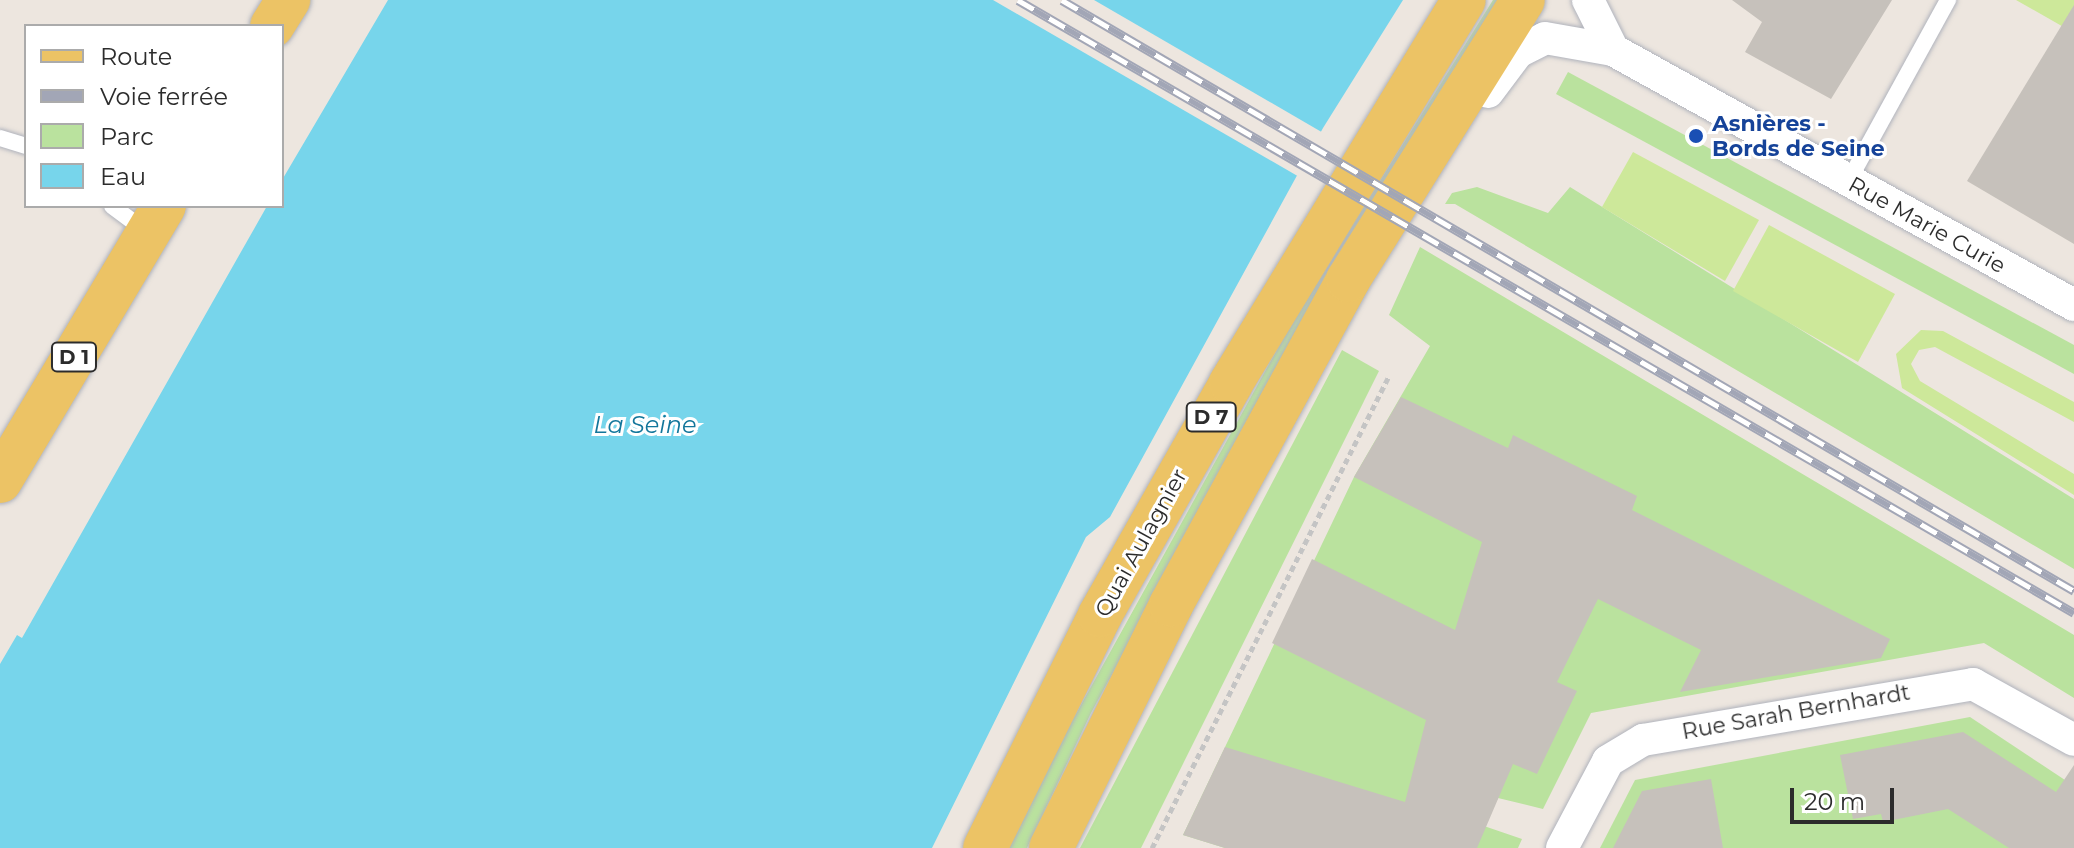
<!DOCTYPE html>
<meta charset="utf-8">
<style>
body{margin:0}
#map{position:relative;width:2074px;height:848px;overflow:hidden;background:#ede6df;font-family:Montserrat,sans-serif}
div>[style]{position:absolute}
.green>*{inset:0;background:#bae29e}
.pitch>*{inset:0;background:#cde89a}
.water>*{inset:0;background:#77d5eb}
.pier>*{inset:0;background:#ede6df}
.building>*{inset:0;background:#c6c1bb}
.path>*{height:5px;margin-top:-2.5px;transform-origin:0;background:repeating-linear-gradient(90deg,#c4c4c4 0 6px,transparent 0 10px)}
.roads{filter:drop-shadow(0 0 2px #b0b3bc) drop-shadow(0 0 2px #b0b3bc)}
.service>*{height:16px;margin:-8px;padding:0 8px;transform-origin:8px;border-radius:8px;background:#fff}
.minor>*{height:32px;margin:-16px;padding:0 16px;transform-origin:16px;border-radius:16px;background:#fff}
.primary>*{height:44px;margin:-22px;padding:0 22px;transform-origin:22px;border-radius:22px;background:#ecc365}
.rail>*{height:9px;margin-top:-4.5px;transform-origin:0;background:repeating-linear-gradient(90deg,#fff 0 18px,#a2a6b6 0 36px);box-sizing:border-box;border-block:2px solid #a2a6b6}
.dots>*{width:22px;height:22px;translate:-50% -50%;box-sizing:border-box;border:4px solid #fff;border-radius:50%}
span{translate:-50% -50%;white-space:nowrap;text-align:center;line-height:1.15;-webkit-text-stroke:6px #fff;paint-order:stroke}
.shield-label span{padding:2px 6px;background:#fff;border:2px solid;border-radius:6px;-webkit-text-stroke-width:0}
.shield-label{font-size:20px;color:#2c2c2c;font-weight:700}
.transit-label{font-size:22px;color:#164399;font-weight:700}
.left{translate:0 -50%;text-align:left}
.street-label{font-size:22px;color:#2c2c2c}
.water-label{font-size:24px;color:#12769b;font-style:italic}
.legend{position:absolute;left:24px;top:24px;width:260px;height:184px;box-sizing:border-box;background:#fff;border:2px solid #ababab;margin:0;padding:10px 14px;list-style:none;font-size:24px;color:#2c2c2c}
.legend li{display:flex;align-items:center;gap:16px;height:40px}
.legend b{width:40px;border:2px solid #ababab}
.scale{position:absolute;left:1790px;top:788px;width:104px;height:36px;box-sizing:border-box;border:4px solid #2c2c2c;border-top:0;padding-left:10px;font-size:24px;line-height:28px;white-space:nowrap;color:#2c2c2c;-webkit-text-stroke:6px #fff;paint-order:stroke}
</style>
<div id="map">
<div class="green">
<div style="clip-path:polygon(1493px 0,1503px 0,1299px 331px,1091px 713px,1027px 848px,1002px 848px,1294px 319px)"></div>
<div style="clip-path:polygon(1568px 72px,2074px 345px,2074px 374px,1556px 94px)"></div>
<div style="clip-path:polygon(1477px 187px,1548px 213px,1570px 187px,2074px 499px,2074px 569px,1455px 204px,1445px 204px,1452px 193px)"></div>
<div style="clip-path:polygon(1420px 247px,2074px 635px,2074px 698px,1984px 643px,1591px 713px,1543px 809px,1498px 798px,1484px 826px,1522px 839px,1518px 848px,1225px 848px,1183px 835px,1354px 477px,1430px 346px,1389px 315px)"></div>
<div style="clip-path:polygon(1342px 350px,1379px 371px,1141px 848px,1080px 848px)"></div>
<div style="clip-path:polygon(1970px 717px,2074px 786px,2074px 848px,1600px 848px,1635px 780px)"></div>
</div>
<div class="pitch">
<div style="clip-path:polygon(2016px 0,2074px 0,2074px 33px)"></div>
<div style="clip-path:polygon(1633px 152px,1759px 220px,1725px 281px,1602px 207px)"></div>
<div style="clip-path:polygon(1769px 225px,1895px 294px,1858px 362px,1733px 291px)"></div>
<div style="clip-path:polygon(1921px 330px,1943px 331px,2074px 402px,2074px 422px,1935px 347px,1919px 350px,1911px 364px,1920px 381px,2074px 474px,2074px 495px,1902px 388px,1896px 354px)"></div>
</div>
<div class="water">
<div style="clip-path:polygon(388px 0,1403px 0,1323px 128px,1110px 517px,1086px 537px,932px 848px,0 848px,0 664px,17px 635px,22px 638px,267px 206px,282px 206px,282px 180px)"></div>
</div>
<div class="pier">
<div style="clip-path:polygon(993px 0,1094px 0,1325px 134px,1301px 178px)"></div>
</div>
<div class="building">
<div style="clip-path:polygon(1732px 0,1892px 0,1831px 99px,1745px 52px,1762px 22px)"></div>
<div style="clip-path:polygon(2074px 5px,2074px 244px,1967px 181px)"></div>
<div style="clip-path:polygon(1401px 397px,1508px 448px,1513px 435px,1637px 496px,1632px 510px,1890px 639px,1881px 658px,1680px 692px,1701px 650px,1598px 599px,1557px 682px,1577px 691px,1537px 774px,1513px 764px,1477px 848px,1225px 848px,1183px 835px,1225px 747px,1405px 802px,1426px 720px,1272px 643px,1312px 559px,1455px 630px,1482px 542px,1354px 477px)"></div>
<div style="clip-path:polygon(1963px 732px,2056px 792px,2074px 765px,2074px 848px,2009px 848px,1948px 809px,1883px 822px,1881px 814px,1853px 819px,1840px 755px)"></div>
<div style="clip-path:polygon(1711px 779px,1723px 848px,1613px 848px,1642px 791px)"></div>
</div>
<div class="path">
<div style="left:1152px;top:848px;width:528px;rotate:-63.34deg"></div>
</div>
<div class="roads">
<div class="service">
<div style="left:0;top:138px;width:27px;rotate:17deg"></div>
<div style="left:1848px;top:182px;width:208px;rotate:-61.2deg"></div>
<div style="left:112px;top:206px;width:44px;rotate:36.6deg"></div>
</div>
<div class="minor">
<div style="left:1588px;top:0;width:56px;rotate:63.4deg"></div>
<div style="left:1488px;top:92px;width:50px;rotate:-53.1deg"></div>
<div style="left:1518px;top:52px;width:30px;rotate:-27deg"></div>
<div style="left:1545px;top:38px;width:69px;rotate:10deg"></div>
<div style="left:1613px;top:50px;width:527px;rotate:28.95deg"></div>
<div style="left:1562px;top:848px;width:98px;rotate:-62.1deg"></div>
<div style="left:1608px;top:761px;width:41px;rotate:-31deg"></div>
<div style="left:1643px;top:740px;width:335px;rotate:-9.6deg"></div>
<div style="left:1973px;top:684px;width:115px;rotate:29deg"></div>
</div>
<div class="primary">
<div style="left:272px;top:26px;width:31px;rotate:-58deg"></div>
<div style="left:0;top:481px;width:320px;rotate:-59.2deg"></div>
<div style="left:985px;top:848px;width:260px;rotate:-63.7deg"></div>
<div style="left:1100px;top:615px;width:266px;rotate:-60.5deg"></div>
<div style="left:1231px;top:383px;width:448px;rotate:-58.7deg"></div>
<div style="left:1051px;top:848px;width:271px;rotate:-63.7deg"></div>
<div style="left:1171px;top:605px;width:370px;rotate:-61.4deg"></div>
<div style="left:1348px;top:280px;width:330px;rotate:-58deg"></div>
</div>
</div>
<div class="rail">
<div style="left:1018px;top:0;width:1221px;rotate:30.13deg"></div>
<div style="left:1062px;top:0;width:1172px;rotate:30.28deg"></div>
</div>
<div class="dots">
<div style="left:1696px;top:136px;background:#1a4fb4"></div>
</div>
<div class="shield-label">
<span style="left:74px;top:357px">D 1</span>
<span style="left:1211px;top:417px">D 7</span>
</div>
<div class="transit-label">
<span class="left" style="left:1712px;top:136px">Asnières -<br>Bords de Seine</span>
</div>
<div class="street-label">
<span style="left:1927px;top:225px;rotate:29deg">Rue Marie Curie</span>
<span style="left:1141px;top:543px;rotate:-61deg">Quai Aulagnier</span>
<span style="left:1796px;top:712px;rotate:-10deg">Rue Sarah Bernhardt</span>
</div>
<div class="water-label">
<span style="left:645px;top:425px">La Seine</span>
</div>
<ul class="legend">
<li><b style="height:10px;background:#ecc365"></b>Route</li>
<li><b style="height:10px;background:#a2a6b6"></b>Voie ferrée</li>
<li><b style="height:22px;background:#bae29e"></b>Parc</li>
<li><b style="height:22px;background:#77d5eb"></b>Eau</li>
</ul>
<div class="scale">20 m</div>
</div>
